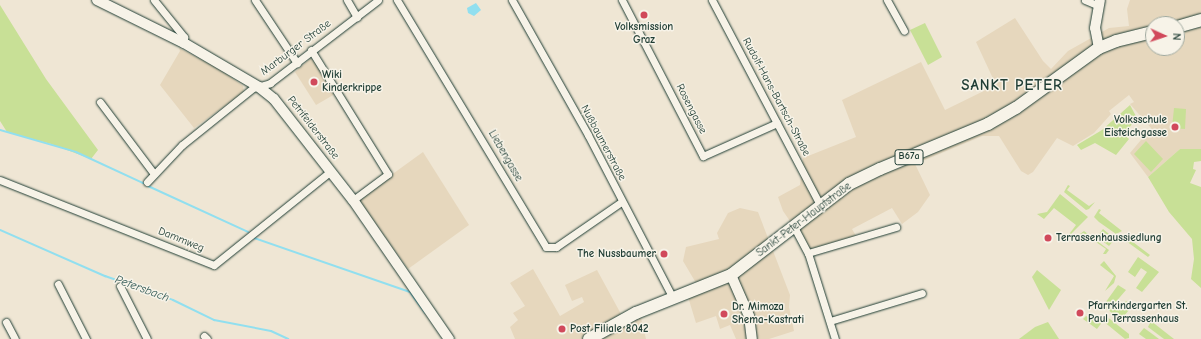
<!DOCTYPE html>
<meta charset="utf-8">
<style>
body{margin:0}
#map{position:relative;width:1201px;height:339px;overflow:hidden;background:#efe6d4;font-family:"Comic Neue",sans-serif}
div>[style]{position:absolute}
.built>*{inset:0;background:#e6d7bd}
.green>*{inset:0;background:#c8e096}
.water>*{inset:0;background:#91dfef}
.stream>*{height:2px;margin:-1px;padding:0 1px;transform-origin:1px;border-radius:1px;background:#91dfef}
.roads{filter:drop-shadow(0 0 1px #1f3d34) drop-shadow(0 0 1px #1f3d34)}
.street>*{height:7px;margin:-3.5px;padding:0 3.5px;transform-origin:3.5px;border-radius:3.5px;background:#f7f3e8}
.secondary>*{height:10px;margin:-5px;padding:0 5px;transform-origin:5px;border-radius:5px;background:#f7f3e8}
.primary>*{height:12px;margin:-6px;padding:0 6px;transform-origin:6px;border-radius:6px;background:#f7f3e8}
.dots>*{width:11px;height:11px;translate:-50% -50%;box-sizing:border-box;border:2px solid #f7f3e8;border-radius:50%}
span{translate:-50% -50%;white-space:nowrap;text-align:center;line-height:1.15;-webkit-text-stroke:3px #f7f3e8;paint-order:stroke}
.shield-label span{padding:1px 3px;background:#f7f3e8;border:1px solid;border-radius:3px;-webkit-text-stroke-width:0}
.shield-label{font-size:10px;color:#1f3d34;font-weight:700}
.poi-label{font-size:11px;color:#1f3d34;font-weight:700}
.left{translate:0 -50%;text-align:left}
.right{translate:-100% -50%;text-align:right}
.street-label{font-size:11px;color:#1f3d34}
.water-label{font-size:12px;color:#365d59;font-style:italic}
.district-label{font-size:15px;color:#1f3d34;font-weight:700;letter-spacing:1px}
.north{position:absolute;left:1145px;top:16px;width:40px;height:40px;box-sizing:border-box;background:#f7f3e8;border:1px solid #a1aaa0;border-radius:50%;rotate:93deg;font-size:11px;font-weight:700;line-height:16px;text-align:center;color:#1f3d34}
.north::after{content:'';display:block;margin:auto;width:14px;height:18px;background:#d1495b;clip-path:polygon(50% 0,100% 100%,50% 72%,0 100%)}
</style>
<div id="map">
<div class="built">
<div style="clip-path:polygon(evenodd,1130px 0,1201px 0,1201px 149px,1180px 149px,1148px 177px,1130px 153px,1151px 128px,1130px 104px,1134px 102px,1129px 95px,1109px 111px,1111px 114px,1094px 133px,1073px 146px,1057px 138px,1033px 172px,1028px 175px,1021px 171px,999px 136px,982px 136px,915px 164px,930px 195px,918px 212px,902px 224px,892px 208px,852px 229px,856px 236px,810px 250px,783px 211px,778px 197px,800px 185px,803px 158px,856px 137px,842px 100px,921px 62px,945px 110px,996px 85px,976px 42px,1015px 18px,1043px 61px,1051px 69px,1068px 51px,1109px 28px,1129px 26px,1127px 9px,1130px 0,1153px 24px,1177px 24px,1177px 48px,1153px 48px,1153px 24px)"></div>
<div style="clip-path:polygon(179px 48px,221px 70px,243px 86px,244px 92px,194px 128px,160px 85px,180px 51px)"></div>
<div style="clip-path:polygon(310px 59px,313px 59px,335px 94px,316px 105px,295px 72px)"></div>
<div style="clip-path:polygon(423px 152px,469px 225px,408px 269px,358px 199px)"></div>
<div style="clip-path:polygon(740px 208px,758px 212px,790px 295px,789px 307px,794px 331px,769px 339px,736px 339px,730px 325px,720px 329px,716px 316px,696px 323px,685px 287px,696px 283px,683px 261px,686px 247px,719px 239px,717px 233px,728px 213px)"></div>
<div style="clip-path:polygon(533px 269px,560px 316px,584px 302px,582px 297px,572px 301px,565px 285px,597px 270px,621px 314px,634px 308px,641px 318px,646px 339px,515px 339px,510px 327px,518px 320px,513px 313px,525px 306px,510px 283px)"></div>
</div>
<div class="green">
<div style="clip-path:polygon(0 5px,46px 79px,98px 150px,91px 159px,51px 144px,7px 132px,0 121px)"></div>
<div style="clip-path:polygon(925px 23px,942px 57px,928px 65px,910px 30px)"></div>
<div style="clip-path:polygon(1130px 105px,1137px 118px,1124px 134px,1129px 139px,1116px 155px,1095px 143px,1081px 150px,1077px 145px,1102px 130px)"></div>
<div style="clip-path:polygon(1174px 108px,1186px 109px,1185px 129px,1172px 128px)"></div>
<div style="clip-path:polygon(1146px 141px,1163px 159px,1151px 172px,1134px 154px)"></div>
<div style="clip-path:polygon(1180px 149px,1201px 149px,1201px 161px,1194px 162px,1193px 169px,1196px 170px,1190px 183px,1201px 187px,1201px 288px,1191px 279px,1194px 259px,1192px 239px,1169px 212px,1148px 177px)"></div>
<div style="clip-path:polygon(1068px 185px,1070px 186px,1067px 190px,1089px 206px,1095px 202px,1089px 209px,1086px 210px,1064px 192px)"></div>
<div style="clip-path:polygon(1060px 194px,1088px 217px,1072px 233px,1071px 239px,1067px 237px,1076px 225px,1054px 208px,1044px 219px,1037px 214px,1047px 212px)"></div>
<div style="clip-path:polygon(1099px 209px,1101px 210px,1099px 213px,1122px 231px,1116px 234px,1099px 222px,1094px 217px)"></div>
<div style="clip-path:polygon(1103px 229px,1115px 239px,1109px 246px,1097px 237px)"></div>
<div style="clip-path:polygon(1084px 231px,1109px 250px,1106px 254px,1103px 254px,1106px 249px,1083px 233px,1077px 241px,1072px 240px)"></div>
<div style="clip-path:polygon(1130px 233px,1129px 239px,1150px 255px,1148px 257px,1126px 241px)"></div>
<div style="clip-path:polygon(1138px 257px,1159px 272px,1142px 292px,1136px 288px,1147px 272px,1141px 268px,1135px 277px,1128px 272px)"></div>
<div style="clip-path:polygon(1104px 261px,1116px 276px,1114px 283px,1105px 291px,1114px 276px,1100px 265px)"></div>
<div style="clip-path:polygon(1037px 270px,1061px 290px,1049px 310px,1032px 277px)"></div>
<div style="clip-path:polygon(1118px 285px,1126px 290px,1114px 304px,1120px 309px,1126px 301px,1132px 306px,1121px 320px,1103px 306px)"></div>
<div style="clip-path:polygon(1086px 316px,1095px 321px,1106px 316px,1129px 334px,1129px 338px,1125px 339px,1103px 321px,1097px 329px,1083px 319px)"></div>
<div style="clip-path:polygon(1151px 321px,1174px 339px,1164px 339px,1148px 327px)"></div>
<div style="clip-path:polygon(1048px 322px,1059px 339px,1019px 339px,1035px 327px)"></div>
<div style="clip-path:polygon(1144px 328px,1151px 333px,1159px 339px,1146px 339px,1139px 334px)"></div>
</div>
<div class="water">
<div style="clip-path:polygon(476px 3px,481px 10px,474px 16px,468px 13px,467px 8px)"></div>
</div>
<div class="stream">
<div style="left:0;top:130px;width:79px;rotate:16.1deg"></div>
<div style="left:76px;top:152px;width:74px;rotate:24.8deg"></div>
<div style="left:148px;top:186px;width:110px;rotate:24.7deg"></div>
<div style="left:0;top:230px;width:115px;rotate:23.7deg"></div>
<div style="left:105px;top:276px;width:72px;rotate:19.4deg"></div>
<div style="left:173px;top:300px;width:46px;rotate:26deg"></div>
<div style="left:214px;top:320px;width:58px;rotate:10.9deg"></div>
<div style="left:271px;top:331px;width:19px;rotate:25deg"></div>
<div style="left:254px;top:238px;width:165px;rotate:19.1deg"></div>
<div style="left:410px;top:292px;width:26px;rotate:54deg"></div>
</div>
<div class="roads">
<div class="street">
<div style="left:154px;top:0;width:48px;rotate:51deg"></div>
<div style="left:184px;top:37px;width:6px;rotate:90deg"></div>
<div style="left:255px;top:0;width:76px;rotate:56.3deg"></div>
<div style="left:347px;top:0;width:20px;rotate:60deg"></div>
<div style="left:397px;top:0;width:288px;rotate:58.9deg"></div>
<div style="left:546px;top:247px;width:10px"></div>
<div style="left:556px;top:247px;width:79px;rotate:-34.7deg"></div>
<div style="left:512px;top:0;width:155px;rotate:60.6deg"></div>
<div style="left:588px;top:135px;width:184px;rotate:62.5deg"></div>
<div style="left:622px;top:0;width:176px;rotate:62.6deg"></div>
<div style="left:703px;top:156px;width:81px;rotate:-24deg"></div>
<div style="left:712px;top:0;width:232px;rotate:62.2deg"></div>
<div style="left:887px;top:0;width:35px;rotate:61deg"></div>
<div style="left:1085px;top:0;width:15px;rotate:23deg"></div>
<div style="left:311px;top:50px;width:146px;rotate:58.2deg"></div>
<div style="left:388px;top:174px;width:44px;rotate:143.4deg"></div>
<div style="left:100px;top:102px;width:90px;rotate:53.1deg"></div>
<div style="left:0;top:180px;width:230px;rotate:21.7deg"></div>
<div style="left:214px;top:265px;width:150px;rotate:-38.8deg"></div>
<div style="left:147px;top:182px;width:51px;rotate:-46.6deg"></div>
<div style="left:182px;top:145px;width:91px;rotate:-38.8deg"></div>
<div style="left:253px;top:88px;width:18px;rotate:-16deg"></div>
<div style="left:270px;top:83px;width:136px;rotate:-37.5deg"></div>
<div style="left:794px;top:227px;width:30px;rotate:62deg"></div>
<div style="left:808px;top:253px;width:90px;rotate:72.6deg"></div>
<div style="left:808px;top:253px;width:92px;rotate:-16.5deg"></div>
<div style="left:58px;top:284px;width:62px;rotate:63deg"></div>
<div style="left:120px;top:286px;width:59px;rotate:63deg"></div>
<div style="left:830px;top:321px;width:96px;rotate:-16.9deg"></div>
<div style="left:6px;top:322px;width:19px;rotate:62deg"></div>
<div style="left:204px;top:336px;width:4px;rotate:45deg"></div>
</div>
<div class="secondary">
<div style="left:97px;top:0;width:97px;rotate:26.3deg"></div>
<div style="left:184px;top:43px;width:87px;rotate:30.4deg"></div>
<div style="left:259px;top:87px;width:19px;rotate:39deg"></div>
<div style="left:274px;top:99px;width:128px;rotate:52deg"></div>
<div style="left:353px;top:200px;width:169px;rotate:55.4deg"></div>
<div style="left:1099px;top:48px;width:20px;rotate:-101deg"></div>
<div style="left:1095px;top:28px;width:28px;rotate:-80deg"></div>
<div style="left:731px;top:275px;width:45px;rotate:66.3deg"></div>
<div style="left:749px;top:316px;width:23px;rotate:83deg"></div>
</div>
<div class="primary">
<div style="left:1177px;top:27px;width:25px;rotate:-16deg"></div>
<div style="left:589px;top:339px;width:54px;rotate:-29deg"></div>
<div style="left:636px;top:313px;width:102px;rotate:-21.8deg"></div>
<div style="left:731px;top:275px;width:149px;rotate:-37.6deg"></div>
<div style="left:849px;top:184px;width:34px;rotate:-26deg"></div>
<div style="left:880px;top:169px;width:117px;rotate:-22.6deg"></div>
<div style="left:988px;top:124px;width:32px;rotate:-30deg"></div>
<div style="left:1016px;top:108px;width:102px;rotate:-35.9deg"></div>
<div style="left:1099px;top:48px;width:18px;rotate:-22deg"></div>
<div style="left:1116px;top:41px;width:38px;rotate:-14deg"></div>
</div>
</div>
<div class="dots">
<div style="left:644px;top:15px;background:#d1495b"></div>
<div style="left:314px;top:82px;background:#d1495b"></div>
<div style="left:1175px;top:127px;background:#d1495b"></div>
<div style="left:1048px;top:238px;background:#d1495b"></div>
<div style="left:664px;top:254px;background:#d1495b"></div>
<div style="left:1080px;top:313px;background:#d1495b"></div>
<div style="left:724px;top:314px;background:#d1495b"></div>
<div style="left:562px;top:329px;background:#d1495b"></div>
</div>
<div class="shield-label">
<span style="left:909px;top:157px">B67a</span>
</div>
<div class="poi-label">
<span style="left:644px;top:34px">Volksmission<br>Graz</span>
<span class="left" style="left:322px;top:82px">Wiki<br>Kinderkrippe</span>
<span class="right" style="left:1167px;top:127px">Volksschule<br>Eisteichgasse</span>
<span class="left" style="left:1056px;top:238px">Terrassenhaussiedlung</span>
<span class="right" style="left:656px;top:254px">The Nussbaumer</span>
<span class="left" style="left:1088px;top:313px">Pfarrkindergarten St.<br>Paul Terrassenhaus</span>
<span class="left" style="left:732px;top:314px">Dr. Mimoza<br>Shema-Kastrati</span>
<span class="left" style="left:570px;top:329px">Post Filiale 8042</span>
</div>
<div class="street-label">
<span style="left:296px;top:48px;rotate:-37deg">Marburger Straße</span>
<span style="left:776px;top:97px;rotate:62deg">Rudolf-Hans-Bartsch-Straße</span>
<span style="left:691px;top:109px;rotate:63deg">Rosengasse</span>
<span style="left:313px;top:128px;rotate:52deg">Petrifelderstraße</span>
<span style="left:603px;top:143px;rotate:62deg">Nußbaumerstraße</span>
<span style="left:505px;top:156px;rotate:60deg">Liebengasse</span>
<span style="left:804px;top:220px;rotate:-37deg">Sankt-Peter-Hauptstraße</span>
<span style="left:181px;top:240px;rotate:22deg">Dammweg</span>
</div>
<div class="water-label">
<span style="left:142px;top:289px;rotate:20deg">Petersbach</span>
</div>
<div class="district-label">
<span style="left:1012px;top:86px">SANKT PETER</span>
</div>
<div class="north">N</div>
</div>
